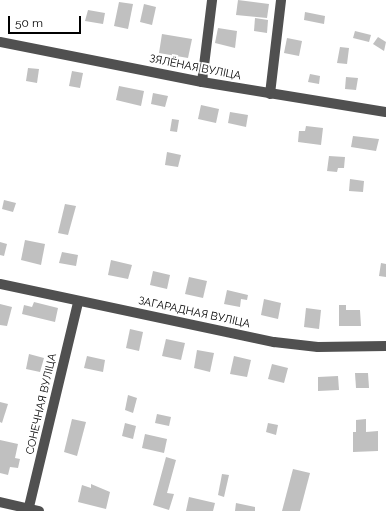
<!DOCTYPE html>
<meta charset="utf-8">
<style>
body{margin:0}
#map{position:relative;width:386px;height:511px;overflow:hidden;background:#fff;font-family:Raleway,sans-serif}
div>[style]{position:absolute}
.building>*{inset:0;background:#c0c0c0}
.minor>*{height:10px;margin:-5px;padding:0 5px;transform-origin:5px;border-radius:5px;background:#505050}
span{translate:-50% -50%;white-space:nowrap;text-align:center;line-height:1.15;-webkit-text-stroke:4px #fff;paint-order:stroke}
.street-label{font-size:11px;color:#000}
.scale{position:absolute;left:8px;top:16px;width:73px;height:18px;box-sizing:border-box;border:2px solid #000;border-top:0;padding-left:5px;font-size:12px;line-height:14px;white-space:nowrap;color:#000;-webkit-text-stroke:3px #fff;paint-order:stroke}
</style>
<div id="map">
<div class="building">
<div style="clip-path:polygon(238px 0,269px 4px,267px 18px,236px 15px)"></div>
<div style="clip-path:polygon(119px 2px,133px 4px,128px 29px,114px 26px)"></div>
<div style="clip-path:polygon(144px 4px,156px 7px,152px 25px,140px 22px)"></div>
<div style="clip-path:polygon(88px 10px,105px 13px,103px 24px,85px 21px)"></div>
<div style="clip-path:polygon(305px 12px,325px 16px,324px 24px,304px 20px)"></div>
<div style="clip-path:polygon(255px 18px,268px 20px,267px 33px,254px 31px)"></div>
<div style="clip-path:polygon(218px 28px,237px 31px,235px 48px,215px 43px)"></div>
<div style="clip-path:polygon(355px 31px,371px 35px,369px 42px,353px 38px)"></div>
<div style="clip-path:polygon(162px 34px,192px 39px,188px 58px,159px 53px)"></div>
<div style="clip-path:polygon(378px 37px,386px 42px,384px 51px,373px 44px)"></div>
<div style="clip-path:polygon(287px 38px,302px 41px,299px 56px,284px 53px)"></div>
<div style="clip-path:polygon(340px 47px,349px 48px,347px 64px,337px 63px)"></div>
<div style="clip-path:polygon(28px 68px,39px 69px,37px 83px,26px 81px)"></div>
<div style="clip-path:polygon(72px 71px,83px 73px,80px 88px,69px 86px)"></div>
<div style="clip-path:polygon(310px 74px,320px 76px,319px 84px,308px 82px)"></div>
<div style="clip-path:polygon(346px 77px,358px 78px,356px 90px,345px 89px)"></div>
<div style="clip-path:polygon(119px 86px,144px 91px,141px 106px,116px 100px)"></div>
<div style="clip-path:polygon(153px 93px,168px 96px,165px 107px,151px 104px)"></div>
<div style="clip-path:polygon(201px 105px,219px 109px,216px 123px,198px 119px)"></div>
<div style="clip-path:polygon(230px 112px,248px 115px,246px 127px,228px 123px)"></div>
<div style="clip-path:polygon(172px 119px,179px 120px,177px 132px,170px 131px)"></div>
<div style="clip-path:polygon(306px 126px,323px 128px,321px 145px,298px 142px,299px 131px,305px 131px)"></div>
<div style="clip-path:polygon(353px 136px,379px 139px,376px 151px,351px 147px)"></div>
<div style="clip-path:polygon(167px 152px,181px 155px,178px 167px,165px 165px)"></div>
<div style="clip-path:polygon(329px 156px,345px 157px,344px 168px,338px 168px,337px 172px,327px 171px)"></div>
<div style="clip-path:polygon(350px 179px,364px 181px,363px 192px,349px 191px)"></div>
<div style="clip-path:polygon(4px 200px,16px 203px,13px 212px,2px 209px)"></div>
<div style="clip-path:polygon(65px 204px,76px 206px,68px 235px,58px 233px)"></div>
<div style="clip-path:polygon(25px 240px,45px 244px,41px 265px,21px 260px)"></div>
<div style="clip-path:polygon(0 242px,7px 244px,4px 256px,0 255px)"></div>
<div style="clip-path:polygon(62px 252px,78px 255px,76px 266px,59px 263px)"></div>
<div style="clip-path:polygon(111px 260px,132px 265px,128px 279px,108px 275px)"></div>
<div style="clip-path:polygon(381px 263px,386px 264px,386px 277px,379px 276px)"></div>
<div style="clip-path:polygon(153px 271px,170px 275px,167px 289px,150px 285px)"></div>
<div style="clip-path:polygon(189px 277px,207px 281px,203px 298px,185px 294px)"></div>
<div style="clip-path:polygon(227px 290px,248px 295px,247px 300px,241px 299px,240px 307px,224px 304px)"></div>
<div style="clip-path:polygon(264px 299px,281px 303px,278px 319px,261px 315px)"></div>
<div style="clip-path:polygon(34px 302px,58px 308px,55px 322px,22px 314px,24px 305px,32px 307px)"></div>
<div style="clip-path:polygon(0 304px,12px 307px,7px 326px,0 325px)"></div>
<div style="clip-path:polygon(339px 305px,346px 305px,346px 310px,360px 310px,361px 326px,339px 326px)"></div>
<div style="clip-path:polygon(306px 308px,321px 310px,319px 329px,304px 327px)"></div>
<div style="clip-path:polygon(130px 329px,143px 332px,139px 351px,126px 348px)"></div>
<div style="clip-path:polygon(166px 339px,185px 343px,181px 360px,162px 356px)"></div>
<div style="clip-path:polygon(197px 350px,214px 353px,210px 372px,194px 368px)"></div>
<div style="clip-path:polygon(29px 354px,44px 358px,40px 372px,26px 369px)"></div>
<div style="clip-path:polygon(87px 356px,105px 360px,103px 372px,84px 368px)"></div>
<div style="clip-path:polygon(234px 356px,251px 360px,247px 377px,230px 374px)"></div>
<div style="clip-path:polygon(272px 364px,288px 368px,284px 383px,268px 379px)"></div>
<div style="clip-path:polygon(355px 373px,368px 373px,369px 388px,356px 388px)"></div>
<div style="clip-path:polygon(338px 376px,339px 390px,318px 391px,318px 377px)"></div>
<div style="clip-path:polygon(128px 395px,137px 398px,133px 413px,125px 410px)"></div>
<div style="clip-path:polygon(0 402px,8px 404px,2px 423px,0 422px)"></div>
<div style="clip-path:polygon(157px 414px,171px 417px,169px 426px,155px 423px)"></div>
<div style="clip-path:polygon(72px 419px,86px 422px,77px 456px,64px 452px)"></div>
<div style="clip-path:polygon(366px 419px,366px 432px,378px 431px,378px 451px,353px 452px,353px 432px,356px 432px,356px 420px)"></div>
<div style="clip-path:polygon(125px 423px,136px 426px,133px 439px,122px 436px)"></div>
<div style="clip-path:polygon(268px 423px,278px 425px,276px 435px,266px 432px)"></div>
<div style="clip-path:polygon(145px 434px,167px 439px,164px 453px,142px 448px)"></div>
<div style="clip-path:polygon(0 440px,18px 444px,15px 458px,20px 459px,18px 468px,10px 467px,8px 475px,0 473px)"></div>
<div style="clip-path:polygon(166px 457px,176px 460px,167px 493px,174px 494px,169px 510px,153px 505px)"></div>
<div style="clip-path:polygon(293px 469px,310px 473px,300px 511px,282px 511px)"></div>
<div style="clip-path:polygon(222px 474px,229px 475px,224px 497px,218px 495px)"></div>
<div style="clip-path:polygon(91px 484px,110px 492px,106px 509px,78px 502px,82px 485px,91px 488px)"></div>
<div style="clip-path:polygon(189px 497px,215px 503px,213px 511px,186px 511px)"></div>
<div style="clip-path:polygon(236px 503px,255px 507px,255px 511px,235px 511px)"></div>
</div>
<div class="minor">
<div style="left:0;top:42px;width:206px;rotate:11.2deg"></div>
<div style="left:202px;top:82px;width:186px;rotate:9.3deg"></div>
<div style="left:202px;top:82px;width:83px;rotate:-83deg"></div>
<div style="left:270px;top:94px;width:95px;rotate:-83.3deg"></div>
<div style="left:0;top:284px;width:280px;rotate:12deg"></div>
<div style="left:274px;top:342px;width:44px;rotate:6.5deg"></div>
<div style="left:318px;top:347px;width:68px;rotate:-0.8deg"></div>
<div style="left:0;top:502px;width:40px;rotate:13deg"></div>
<div style="left:28px;top:511px;width:215px;rotate:-76.5deg"></div>
</div>
<div class="street-label">
<span style="left:195px;top:68px;rotate:11deg">ЗЯЛЁНАЯ ВУЛІЦА</span>
<span style="left:194px;top:313px;rotate:12deg">ЗАГАРАДНАЯ ВУЛІЦА</span>
<span style="left:42px;top:404px;rotate:-77deg">СОНЕЧНАЯ ВУЛІЦА</span>
</div>
<div class="scale">50 m</div>
</div>
